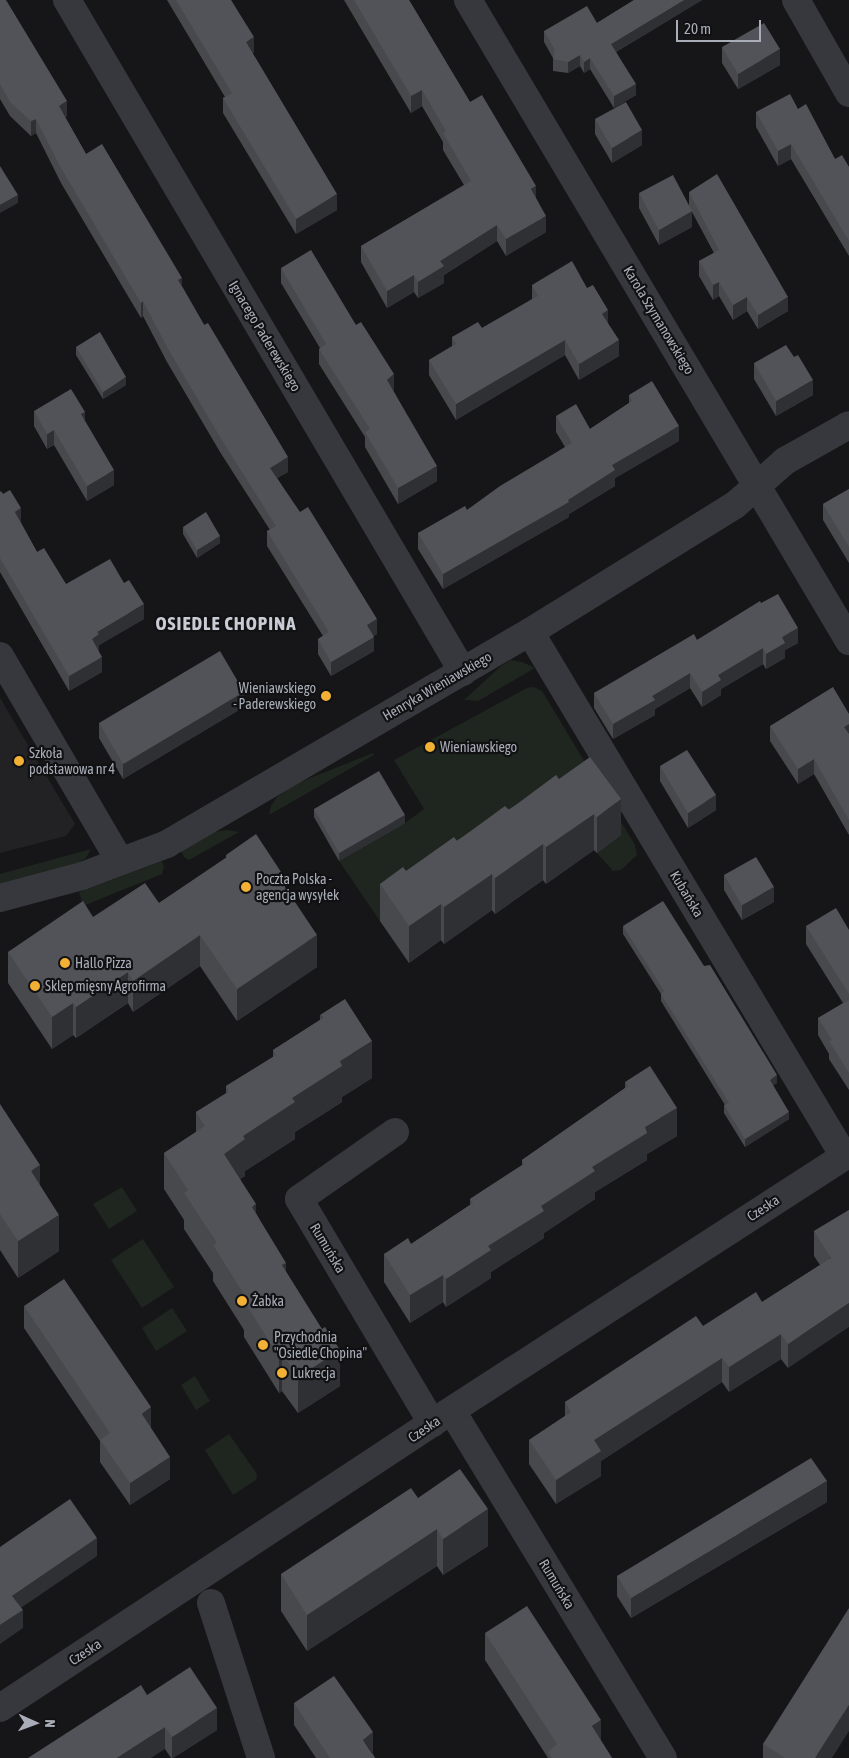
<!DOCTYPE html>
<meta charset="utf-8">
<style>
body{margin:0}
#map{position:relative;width:849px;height:1758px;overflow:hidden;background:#161618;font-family:"Asap Condensed",sans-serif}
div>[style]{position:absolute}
.built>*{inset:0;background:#222225}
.green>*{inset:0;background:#1e261f}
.street>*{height:28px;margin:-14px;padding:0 14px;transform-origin:14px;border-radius:14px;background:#37383d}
.wall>*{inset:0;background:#47494d}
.shaded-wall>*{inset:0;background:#2f3033}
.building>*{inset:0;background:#525359}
.dots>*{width:14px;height:14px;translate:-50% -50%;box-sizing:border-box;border:2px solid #111113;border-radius:50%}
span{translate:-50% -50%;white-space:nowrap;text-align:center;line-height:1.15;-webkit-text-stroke:4.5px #111113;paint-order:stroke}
.street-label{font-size:14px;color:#a8adb8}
.poi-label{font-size:14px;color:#a8adb8}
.right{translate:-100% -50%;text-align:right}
.left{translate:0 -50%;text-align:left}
.district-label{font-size:19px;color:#c9ccd4;font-weight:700;letter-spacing:1px}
.north{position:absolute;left:10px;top:1698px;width:50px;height:50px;-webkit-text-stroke:4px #111113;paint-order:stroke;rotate:92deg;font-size:14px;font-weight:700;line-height:20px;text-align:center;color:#a8adb8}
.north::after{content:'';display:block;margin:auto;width:18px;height:22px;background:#a8adb8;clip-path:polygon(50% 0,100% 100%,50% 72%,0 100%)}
.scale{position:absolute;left:676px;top:20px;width:85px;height:22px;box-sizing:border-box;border:2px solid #a8adb8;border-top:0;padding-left:6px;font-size:15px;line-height:18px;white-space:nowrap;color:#a8adb8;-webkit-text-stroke:4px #111113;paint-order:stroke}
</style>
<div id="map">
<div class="built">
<div style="clip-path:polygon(0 698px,75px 824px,66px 836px,0 853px)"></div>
</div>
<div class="green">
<div style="clip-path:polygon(511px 660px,522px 662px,535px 668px,478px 701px,464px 700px,501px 666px)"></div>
<div style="clip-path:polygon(534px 687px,542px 691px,635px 845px,637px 855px,621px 870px,613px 871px,597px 853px,621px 835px,380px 921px,339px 861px,405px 823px,424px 809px,394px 760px,527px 688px)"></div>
<div style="clip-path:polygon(373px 753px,374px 755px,269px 815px,271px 806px,277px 797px,295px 784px)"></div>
<div style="clip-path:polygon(227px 830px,239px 832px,189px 860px,184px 857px,181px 851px,214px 832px)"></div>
<div style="clip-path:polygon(91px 849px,86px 858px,78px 863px,0 886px,0 874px)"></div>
<div style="clip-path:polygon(162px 861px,164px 867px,162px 874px,83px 906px,79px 892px)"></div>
<div style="clip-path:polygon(122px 1187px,137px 1211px,109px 1229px,93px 1204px)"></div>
<div style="clip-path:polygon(143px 1239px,174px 1287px,142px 1308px,111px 1260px)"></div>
<div style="clip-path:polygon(172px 1308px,187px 1331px,156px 1351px,142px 1328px)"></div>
<div style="clip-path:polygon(195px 1376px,210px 1401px,196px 1410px,181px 1385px)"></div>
<div style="clip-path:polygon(229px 1434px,257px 1474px,256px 1480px,233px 1495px,205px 1450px)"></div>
</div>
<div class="street">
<div style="left:67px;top:0;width:780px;rotate:59.49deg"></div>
<div style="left:468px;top:0;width:746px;rotate:59.27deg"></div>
<div style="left:796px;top:0;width:107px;rotate:60.3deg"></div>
<div style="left:530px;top:632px;width:611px;rotate:59.07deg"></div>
<div style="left:0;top:656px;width:238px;rotate:59.7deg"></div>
<div style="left:0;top:898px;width:85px;rotate:-15deg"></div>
<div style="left:82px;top:876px;width:91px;rotate:-20.6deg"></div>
<div style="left:167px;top:844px;width:420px;rotate:-30.3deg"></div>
<div style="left:530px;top:632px;width:241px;rotate:-31.8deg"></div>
<div style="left:735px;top:505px;width:67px;rotate:-41.3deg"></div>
<div style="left:785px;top:461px;width:73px;rotate:-29.4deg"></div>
<div style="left:395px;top:1132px;width:117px;rotate:145.1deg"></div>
<div style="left:299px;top:1199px;width:261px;rotate:59.3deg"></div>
<div style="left:452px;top:1411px;width:406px;rotate:58.7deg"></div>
<div style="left:211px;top:1603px;width:163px;rotate:72.1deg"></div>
<div style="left:0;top:1708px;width:518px;rotate:-33.41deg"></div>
<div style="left:432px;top:1423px;width:497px;rotate:-32.9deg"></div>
</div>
<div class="wall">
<div style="clip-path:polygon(0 0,67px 116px,65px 117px,86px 154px,182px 286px,288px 472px,277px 478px,377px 634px,373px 636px,374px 651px,331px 676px,318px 654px,318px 639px,323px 636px,267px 546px,267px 531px,270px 530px,220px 452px,167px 362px,143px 316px,141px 318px,61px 183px,36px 133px,31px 136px,10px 116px,0 99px)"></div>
<div style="clip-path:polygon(167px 0,231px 0,254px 52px,252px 53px,337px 210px,296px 234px,223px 113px,223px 98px,225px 97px)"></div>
<div style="clip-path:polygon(344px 0,409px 0,470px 102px,536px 199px,546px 232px,506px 256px,497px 241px,444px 275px,444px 283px,418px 298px,414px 292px,387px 308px,361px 262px,361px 246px,464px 185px,443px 150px,443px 142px,422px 106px,411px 113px)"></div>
<div style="clip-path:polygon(634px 0,702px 0,616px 52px,636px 95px,614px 108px,590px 69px,584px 73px,580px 66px,568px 73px,553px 71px,553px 58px,544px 42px,544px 31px,597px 23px)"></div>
<div style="clip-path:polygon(722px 47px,780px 65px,738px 89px,722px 63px)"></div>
<div style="clip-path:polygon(798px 109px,835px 159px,849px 167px,849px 256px,791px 159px,778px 166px,756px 127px,756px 112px)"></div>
<div style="clip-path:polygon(595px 119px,642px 145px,612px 163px,595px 134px)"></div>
<div style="clip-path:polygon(689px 192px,788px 311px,758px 329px,747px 311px,733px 320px,719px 296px,713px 300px,699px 276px,699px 261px,714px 253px,692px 212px,692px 227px,659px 245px,639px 208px,639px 193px,689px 206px)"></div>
<div style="clip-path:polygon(281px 268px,394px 389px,393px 390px,437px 481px,398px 504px,365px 447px,365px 437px,319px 364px,319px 349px,320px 348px,281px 283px)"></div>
<div style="clip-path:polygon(532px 285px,587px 288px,608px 323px,619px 356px,579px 380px,565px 355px,456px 420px,429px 375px,429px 360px,452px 346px,452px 337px,482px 328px,532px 299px)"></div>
<div style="clip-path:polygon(76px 347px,126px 385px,103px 399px,76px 355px)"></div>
<div style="clip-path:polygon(754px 363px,813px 395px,776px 416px,754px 379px)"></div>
<div style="clip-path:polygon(629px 395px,679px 441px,615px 478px,615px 486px,569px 514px,569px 517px,443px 589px,418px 549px,418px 533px,467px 510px,565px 447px,556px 432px,556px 416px,590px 429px,629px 403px)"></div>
<div style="clip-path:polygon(34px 411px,85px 421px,114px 485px,87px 501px,54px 445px,47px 449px,34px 426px)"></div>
<div style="clip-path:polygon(849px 489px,849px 563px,823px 520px,823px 504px)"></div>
<div style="clip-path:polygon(0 492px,3px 494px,21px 523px,37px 552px,66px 584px,144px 619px,99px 645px,99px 649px,98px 650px,102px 672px,69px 691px,0 572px)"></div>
<div style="clip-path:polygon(183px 527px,220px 543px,197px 558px,183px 534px)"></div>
<div style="clip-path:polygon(761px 603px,798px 643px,785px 650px,785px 658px,766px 669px,763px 664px,721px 689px,721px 695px,702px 707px,690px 688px,655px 709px,655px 715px,613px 739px,594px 708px,594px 693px,697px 640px)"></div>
<div style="clip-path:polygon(244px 707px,123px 779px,99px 738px,99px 723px)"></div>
<div style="clip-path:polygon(849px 714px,849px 835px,814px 774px,798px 784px,770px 741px,770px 726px)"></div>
<div style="clip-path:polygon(660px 766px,716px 810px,688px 828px,660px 781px)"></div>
<div style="clip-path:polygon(559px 779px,621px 835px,597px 853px,594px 850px,546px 884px,543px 880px,495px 914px,492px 910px,444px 944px,441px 940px,409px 963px,380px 921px,380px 884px,406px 871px)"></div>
<div style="clip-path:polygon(314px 809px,405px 823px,339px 861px,314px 817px)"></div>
<div style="clip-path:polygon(226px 855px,283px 885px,317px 967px,237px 1021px,200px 966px,133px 1012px,128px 1003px,76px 1038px,73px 1035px,52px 1049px,8px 983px,8px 952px,93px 917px,159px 903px,226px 858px)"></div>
<div style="clip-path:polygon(724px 875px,774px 902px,742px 920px,724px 890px)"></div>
<div style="clip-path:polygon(623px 926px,777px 1083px,773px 1085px,789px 1119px,745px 1147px,724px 1113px,724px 1105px,725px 1105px,661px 1001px,661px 994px,623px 934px)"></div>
<div style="clip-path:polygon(806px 926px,849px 930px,849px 1090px,829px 1059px,829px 1054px,818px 1035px,818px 1018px,843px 1003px,806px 944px)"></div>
<div style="clip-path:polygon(320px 1015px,372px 1078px,342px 1097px,342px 1102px,295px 1132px,295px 1139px,245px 1171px,245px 1176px,240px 1179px,256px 1213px,286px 1272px,340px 1386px,298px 1413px,282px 1391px,279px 1393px,244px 1337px,244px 1330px,213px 1281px,213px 1273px,184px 1229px,184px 1220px,164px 1189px,164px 1153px,196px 1132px,196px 1112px,226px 1093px,226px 1086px,273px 1057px,273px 1050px,320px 1020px)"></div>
<div style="clip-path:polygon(625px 1082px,677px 1136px,647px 1154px,647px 1160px,595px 1192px,595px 1199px,544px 1233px,544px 1238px,491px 1272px,491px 1278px,446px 1307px,443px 1302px,410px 1323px,384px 1282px,384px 1254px,411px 1244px,470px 1205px,470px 1199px,522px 1165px,522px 1160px,625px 1088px)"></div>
<div style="clip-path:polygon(0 1104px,40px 1185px,59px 1251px,18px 1278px,0 1250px)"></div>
<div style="clip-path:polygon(849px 1210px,788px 1368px,781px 1359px,729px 1392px,722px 1382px,601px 1461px,601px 1476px,556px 1504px,529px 1464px,529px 1440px,565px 1416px,565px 1402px,703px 1326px,762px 1302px,820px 1265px,814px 1256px,814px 1231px)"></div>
<div style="clip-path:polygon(24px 1306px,170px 1479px,130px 1505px,100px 1462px,100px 1441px,24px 1328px)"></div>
<div style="clip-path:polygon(418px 1498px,488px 1546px,443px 1575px,437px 1566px,307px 1651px,281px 1611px,281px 1574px)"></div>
<div style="clip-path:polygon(827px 1502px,631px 1618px,617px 1596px,617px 1576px)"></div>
<div style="clip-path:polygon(485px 1633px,601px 1741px,612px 1758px,548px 1758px,485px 1660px)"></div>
<div style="clip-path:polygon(147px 1695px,217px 1730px,173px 1758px,171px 1758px,165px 1749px)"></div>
<div style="clip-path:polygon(294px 1703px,373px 1754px,375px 1758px,316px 1758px,294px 1725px)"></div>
<div style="clip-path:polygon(763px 1744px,832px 1758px,763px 1758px)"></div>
</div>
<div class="shaded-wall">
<div style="clip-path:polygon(684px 0,702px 0,611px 55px,611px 44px)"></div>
<div style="clip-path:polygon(254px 37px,254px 52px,246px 57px,246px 42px)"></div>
<div style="clip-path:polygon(780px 49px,780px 65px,738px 89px,738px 74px)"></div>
<div style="clip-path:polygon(580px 55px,580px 66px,568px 73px,568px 62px)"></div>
<div style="clip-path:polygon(590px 58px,590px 69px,584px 73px,584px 62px)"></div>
<div style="clip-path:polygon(636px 84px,636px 95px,614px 108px,614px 96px)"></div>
<div style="clip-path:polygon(422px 90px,422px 106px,411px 113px,411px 96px)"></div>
<div style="clip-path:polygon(67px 101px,67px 116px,59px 120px,59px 106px)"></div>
<div style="clip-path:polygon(36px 119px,36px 133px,31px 136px,31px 121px)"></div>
<div style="clip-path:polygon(642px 130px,642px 145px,612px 163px,612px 148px)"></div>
<div style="clip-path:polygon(791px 144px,791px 159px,778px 166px,778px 151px)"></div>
<div style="clip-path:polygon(536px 186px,536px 202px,531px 189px)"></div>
<div style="clip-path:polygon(337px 194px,337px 210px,296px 234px,296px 219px)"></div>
<div style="clip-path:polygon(18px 195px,18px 203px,0 213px,0 205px)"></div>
<div style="clip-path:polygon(692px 211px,692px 227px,659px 245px,659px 230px)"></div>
<div style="clip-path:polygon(546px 216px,546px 232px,506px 256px,506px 239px)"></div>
<div style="clip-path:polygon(497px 225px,497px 241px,444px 275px,444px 283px,418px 298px,418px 282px,440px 261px)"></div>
<div style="clip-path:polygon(414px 275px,414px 292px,387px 308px,387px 291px)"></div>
<div style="clip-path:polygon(182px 278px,182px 293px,178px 280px)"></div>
<div style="clip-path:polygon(719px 282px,719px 296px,713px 300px,713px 285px)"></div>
<div style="clip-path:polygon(747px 297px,747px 311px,733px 320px,733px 305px)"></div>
<div style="clip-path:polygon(788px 297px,788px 311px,758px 329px,758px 315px)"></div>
<div style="clip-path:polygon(143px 301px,143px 316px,141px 318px,141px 303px)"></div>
<div style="clip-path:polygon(608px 310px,608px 325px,602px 314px)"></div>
<div style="clip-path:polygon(565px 340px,565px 355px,456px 420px,456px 404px)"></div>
<div style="clip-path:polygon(619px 340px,619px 356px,579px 380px,579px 364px)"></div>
<div style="clip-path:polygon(394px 374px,394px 389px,387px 395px,387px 380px)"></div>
<div style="clip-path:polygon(126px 377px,126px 385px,103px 399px,103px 392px)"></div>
<div style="clip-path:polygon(813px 380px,813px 395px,776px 416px,776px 401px)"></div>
<div style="clip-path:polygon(85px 412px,85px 427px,81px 414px)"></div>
<div style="clip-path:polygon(679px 426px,679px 441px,615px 478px,615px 486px,569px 514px,569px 517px,443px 589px,443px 574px,568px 500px,612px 465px)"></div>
<div style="clip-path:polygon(54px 430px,54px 445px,47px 449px,47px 434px)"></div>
<div style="clip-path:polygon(288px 457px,288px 472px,270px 482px,270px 468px)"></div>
<div style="clip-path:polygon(437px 466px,437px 481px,398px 504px,398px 488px)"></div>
<div style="clip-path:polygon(114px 470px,114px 485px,87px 501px,87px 486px)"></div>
<div style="clip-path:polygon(21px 508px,21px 523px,15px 512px)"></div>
<div style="clip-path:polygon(220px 536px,220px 543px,197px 558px,197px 550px)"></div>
<div style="clip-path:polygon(144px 604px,144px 619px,99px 645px,99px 649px,92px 654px,92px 639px,97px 632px)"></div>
<div style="clip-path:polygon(377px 619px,377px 634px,367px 640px,367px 625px)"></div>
<div style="clip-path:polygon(798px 628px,798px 643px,785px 650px,785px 658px,766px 669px,766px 654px,782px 637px)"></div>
<div style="clip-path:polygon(374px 637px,374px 651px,331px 676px,331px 662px)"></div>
<div style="clip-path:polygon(763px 648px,763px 664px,721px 689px,721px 695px,702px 707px,702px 692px,718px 675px)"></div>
<div style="clip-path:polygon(102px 657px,102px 672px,69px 691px,69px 676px)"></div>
<div style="clip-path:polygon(690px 673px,690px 688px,655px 709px,655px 715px,613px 739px,613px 724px,652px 696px)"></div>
<div style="clip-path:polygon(244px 692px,244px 707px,123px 779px,123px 764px)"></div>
<div style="clip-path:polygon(849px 724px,849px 739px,844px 727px)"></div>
<div style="clip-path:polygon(814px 759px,814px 774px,798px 784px,798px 769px)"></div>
<div style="clip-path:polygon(716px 795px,716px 810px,688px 828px,688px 813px)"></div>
<div style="clip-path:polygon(621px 799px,621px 835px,597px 853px,597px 817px)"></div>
<div style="clip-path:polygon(594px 814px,594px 850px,546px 884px,546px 847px)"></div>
<div style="clip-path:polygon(405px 815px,405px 823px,339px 861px,339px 853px)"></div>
<div style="clip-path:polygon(543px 844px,543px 880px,495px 914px,495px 878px)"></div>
<div style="clip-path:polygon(492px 874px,492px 910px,444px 944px,444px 907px)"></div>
<div style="clip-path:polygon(283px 875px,283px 906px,279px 878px)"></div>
<div style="clip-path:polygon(774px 887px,774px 902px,742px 920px,742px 905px)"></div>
<div style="clip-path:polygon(441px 904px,441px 940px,409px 963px,409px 926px)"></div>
<div style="clip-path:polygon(200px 935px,200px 966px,133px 1012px,133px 981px)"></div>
<div style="clip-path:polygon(317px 935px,317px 967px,237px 1021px,237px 989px)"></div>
<div style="clip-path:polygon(128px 972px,128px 1003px,76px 1038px,76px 1007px)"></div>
<div style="clip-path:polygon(73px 1003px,73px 1035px,52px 1049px,52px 1017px)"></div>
<div style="clip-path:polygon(372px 1041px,372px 1078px,342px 1097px,342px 1102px,295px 1132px,295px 1139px,245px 1171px,245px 1176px,224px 1190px,224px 1154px,243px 1136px,340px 1061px)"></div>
<div style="clip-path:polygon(777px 1075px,777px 1083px,770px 1088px,770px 1080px)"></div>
<div style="clip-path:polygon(677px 1108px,677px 1136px,647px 1154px,647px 1160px,595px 1192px,595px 1199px,544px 1233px,544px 1238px,491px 1272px,491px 1278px,446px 1307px,446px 1279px,488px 1246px,645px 1127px)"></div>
<div style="clip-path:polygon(789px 1112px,789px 1119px,745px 1147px,745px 1139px)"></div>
<div style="clip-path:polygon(40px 1165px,40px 1201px,31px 1171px)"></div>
<div style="clip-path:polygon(256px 1204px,256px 1240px,252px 1207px)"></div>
<div style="clip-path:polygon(59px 1215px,59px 1251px,18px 1278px,18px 1241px)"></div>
<div style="clip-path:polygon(286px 1263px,286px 1299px,282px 1265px)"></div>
<div style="clip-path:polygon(443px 1275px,443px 1302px,410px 1323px,410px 1295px)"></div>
<div style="clip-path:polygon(849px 1303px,849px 1327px,788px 1368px,788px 1344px)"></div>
<div style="clip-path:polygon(781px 1334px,781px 1359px,729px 1392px,729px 1367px)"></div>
<div style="clip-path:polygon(340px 1350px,340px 1386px,298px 1413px,298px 1377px)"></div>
<div style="clip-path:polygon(282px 1354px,282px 1391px,279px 1393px,279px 1357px)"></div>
<div style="clip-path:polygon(722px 1358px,722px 1382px,601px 1461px,601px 1476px,556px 1504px,556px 1480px,594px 1440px)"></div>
<div style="clip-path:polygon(151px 1407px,151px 1429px,142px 1414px)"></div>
<div style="clip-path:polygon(170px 1457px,170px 1479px,130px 1505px,130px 1483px)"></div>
<div style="clip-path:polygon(827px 1481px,827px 1502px,631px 1618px,631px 1598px)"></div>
<div style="clip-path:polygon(488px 1509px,488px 1546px,443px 1575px,443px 1539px)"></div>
<div style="clip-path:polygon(437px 1529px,437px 1566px,307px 1651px,307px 1615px)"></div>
<div style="clip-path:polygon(97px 1538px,97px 1556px,12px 1614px,12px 1596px)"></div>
<div style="clip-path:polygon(23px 1610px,23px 1628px,0 1644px,0 1625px)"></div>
<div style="clip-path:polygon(849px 1705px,849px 1731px,832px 1758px,815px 1758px)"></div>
<div style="clip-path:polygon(217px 1708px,217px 1730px,173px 1758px,172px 1758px,172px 1737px)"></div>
<div style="clip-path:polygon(601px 1720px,601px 1748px,592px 1726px)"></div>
<div style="clip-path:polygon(165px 1727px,165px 1749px,151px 1758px,117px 1758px)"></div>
<div style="clip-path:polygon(373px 1732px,373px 1754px,363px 1740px)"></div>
</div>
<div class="building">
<div style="clip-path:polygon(0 0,6px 0,67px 101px,59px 106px,86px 154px,102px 144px,182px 278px,178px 280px,204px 325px,208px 323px,288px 457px,270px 468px,300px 512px,308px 507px,377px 619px,367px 625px,374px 637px,331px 662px,318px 639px,329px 632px,267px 531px,276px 526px,220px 437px,167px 347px,143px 301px,141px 303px,61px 168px,36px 119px,31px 121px,10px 102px,0 84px)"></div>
<div style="clip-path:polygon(176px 0,231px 0,254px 37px,246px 42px,337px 194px,296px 219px,223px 98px,232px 93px)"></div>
<div style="clip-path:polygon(354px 0,409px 0,470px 102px,482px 95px,536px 186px,531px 189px,546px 216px,506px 239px,497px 225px,440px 261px,444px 266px,418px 282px,414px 275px,387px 291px,361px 246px,471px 181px,443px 133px,446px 131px,422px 90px,411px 96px)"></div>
<div style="clip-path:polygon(634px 0,684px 0,611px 44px,636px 84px,614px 96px,590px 58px,584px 62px,580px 55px,568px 62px,553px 59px,555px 50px,544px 31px,587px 6px,597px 23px)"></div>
<div style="clip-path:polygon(764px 23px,780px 49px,738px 74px,722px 47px)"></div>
<div style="clip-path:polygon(790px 94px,798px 109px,806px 104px,835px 159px,842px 155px,849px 167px,849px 241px,791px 144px,778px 151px,756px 112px)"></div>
<div style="clip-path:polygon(626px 102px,642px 130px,612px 148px,595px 119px)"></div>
<div style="clip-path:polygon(0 166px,18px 195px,0 205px)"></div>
<div style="clip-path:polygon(717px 174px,788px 297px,758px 315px,747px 297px,733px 305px,719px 282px,713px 285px,699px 261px,719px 250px,689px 192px)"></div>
<div style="clip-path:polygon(673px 175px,692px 211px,659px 230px,639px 193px)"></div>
<div style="clip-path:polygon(311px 250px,356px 325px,361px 322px,394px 374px,387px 380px,437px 466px,398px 488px,365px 432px,370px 429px,319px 349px,326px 344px,281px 268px)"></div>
<div style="clip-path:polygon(572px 261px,587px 288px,593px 285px,608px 310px,602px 314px,619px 340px,579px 364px,565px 340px,456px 404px,429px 360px,456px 344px,452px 337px,478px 322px,482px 328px,538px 296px,532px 285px)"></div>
<div style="clip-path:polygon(100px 332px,126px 377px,103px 392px,76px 347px)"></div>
<div style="clip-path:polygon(786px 345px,794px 357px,798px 355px,813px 380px,776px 401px,754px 363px)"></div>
<div style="clip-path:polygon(652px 381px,679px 426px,612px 465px,615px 470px,568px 500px,569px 502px,443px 574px,418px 533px,465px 506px,467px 510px,500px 486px,572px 443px,556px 416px,576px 404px,590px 429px,632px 401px,629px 395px)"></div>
<div style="clip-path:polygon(71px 389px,85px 412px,81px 414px,114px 470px,87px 486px,54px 430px,47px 434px,34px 411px)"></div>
<div style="clip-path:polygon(849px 489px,849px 547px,823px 504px)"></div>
<div style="clip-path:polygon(10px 490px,21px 508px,15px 512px,37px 552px,44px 548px,66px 584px,110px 559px,124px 583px,129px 580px,144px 604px,97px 632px,99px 634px,92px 639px,102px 657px,69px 676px,0 558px,0 492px,1px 491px,3px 494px)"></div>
<div style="clip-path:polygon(206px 512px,220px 536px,197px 550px,183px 527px)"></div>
<div style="clip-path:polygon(778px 594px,798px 628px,782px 637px,785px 643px,766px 654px,763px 648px,718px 675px,721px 680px,702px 692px,690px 673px,652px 696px,655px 700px,613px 724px,594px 693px,694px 634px,697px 640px,760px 601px,761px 603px)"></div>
<div style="clip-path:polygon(220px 651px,244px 692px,123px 764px,99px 723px)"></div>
<div style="clip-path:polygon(833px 687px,849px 714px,849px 724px,844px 727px,849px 734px,849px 820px,814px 759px,798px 769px,770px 726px)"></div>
<div style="clip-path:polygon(687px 750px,716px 795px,688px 813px,660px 766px)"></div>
<div style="clip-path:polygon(590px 757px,621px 799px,597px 817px,594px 814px,546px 847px,543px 844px,495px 878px,492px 874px,444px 907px,441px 904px,409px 926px,380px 884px,403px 867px,406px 871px,454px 837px,457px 841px,505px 806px,509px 810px,556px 775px,559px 779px)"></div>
<div style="clip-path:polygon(379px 771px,405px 815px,339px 853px,314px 809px)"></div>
<div style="clip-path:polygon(256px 834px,283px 875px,279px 878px,317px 935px,237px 989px,200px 935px,133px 981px,128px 972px,76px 1007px,73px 1003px,52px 1017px,8px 952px,83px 901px,93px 917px,145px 883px,159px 903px,227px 857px,226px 855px)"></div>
<div style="clip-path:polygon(756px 857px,774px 887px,742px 905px,724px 875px)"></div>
<div style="clip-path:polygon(663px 901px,704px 966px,710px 965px,777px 1075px,770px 1080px,789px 1112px,745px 1139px,724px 1105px,729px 1103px,661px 994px,664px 991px,623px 926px)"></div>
<div style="clip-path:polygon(836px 908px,849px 930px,849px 994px,806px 926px)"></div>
<div style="clip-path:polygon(345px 999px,372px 1041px,340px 1061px,342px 1066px,292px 1098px,295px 1102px,243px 1136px,245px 1139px,224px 1154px,256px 1204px,252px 1207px,286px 1263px,282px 1265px,322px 1329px,325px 1327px,340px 1350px,298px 1377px,282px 1354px,279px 1357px,244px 1301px,247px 1299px,213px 1245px,217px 1243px,184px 1193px,188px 1190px,164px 1153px,205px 1126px,196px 1112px,229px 1092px,226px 1086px,276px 1055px,273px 1050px,323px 1018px,320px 1015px)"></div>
<div style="clip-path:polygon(849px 1000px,849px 1073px,829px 1041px,832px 1040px,818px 1018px)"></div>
<div style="clip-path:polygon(650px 1066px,677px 1108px,645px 1127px,647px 1133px,592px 1167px,595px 1171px,541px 1206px,544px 1211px,488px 1246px,491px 1250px,446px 1279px,443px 1275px,410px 1295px,384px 1254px,408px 1238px,411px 1244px,473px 1203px,470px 1199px,524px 1164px,522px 1160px,628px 1086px,625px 1082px)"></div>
<div style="clip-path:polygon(0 1104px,40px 1165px,31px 1171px,59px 1215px,18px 1241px,0 1214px)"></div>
<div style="clip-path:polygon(849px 1210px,849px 1303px,788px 1344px,781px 1334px,729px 1367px,722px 1358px,594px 1440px,601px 1451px,556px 1480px,529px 1440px,571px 1412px,565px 1402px,696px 1316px,703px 1326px,756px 1292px,762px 1302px,831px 1258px,814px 1231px)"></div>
<div style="clip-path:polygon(64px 1279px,151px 1407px,142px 1414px,170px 1457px,130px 1483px,100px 1440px,110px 1433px,24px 1306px)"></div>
<div style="clip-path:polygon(811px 1458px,827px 1481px,631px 1598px,617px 1576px)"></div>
<div style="clip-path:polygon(460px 1469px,488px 1509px,443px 1539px,437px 1529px,307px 1615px,281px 1574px,411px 1488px,418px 1498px)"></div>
<div style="clip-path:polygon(70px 1499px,97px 1538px,12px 1596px,23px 1610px,0 1625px,0 1547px)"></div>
<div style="clip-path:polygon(527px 1606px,601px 1720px,592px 1726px,612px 1758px,552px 1758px,548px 1752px,557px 1744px,485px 1633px)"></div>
<div style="clip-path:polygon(849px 1608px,849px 1705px,815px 1758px,785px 1758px,763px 1744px)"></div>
<div style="clip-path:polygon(190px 1667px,217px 1708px,172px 1737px,165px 1727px,117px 1758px,28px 1758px,141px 1685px,147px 1695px)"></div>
<div style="clip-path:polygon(334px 1676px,373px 1732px,363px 1740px,375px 1758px,330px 1758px,294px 1703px)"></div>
</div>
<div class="dots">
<div style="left:326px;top:696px;background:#f2b134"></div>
<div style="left:430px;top:747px;background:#f2b134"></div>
<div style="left:19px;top:761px;background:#f2b134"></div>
<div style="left:246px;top:887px;background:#f2b134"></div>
<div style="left:65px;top:963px;background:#f2b134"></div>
<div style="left:35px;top:986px;background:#f2b134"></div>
<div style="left:242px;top:1301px;background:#f2b134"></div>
<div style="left:263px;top:1345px;background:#f2b134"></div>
<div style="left:282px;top:1373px;background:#f2b134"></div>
</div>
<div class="street-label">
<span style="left:659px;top:320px;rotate:59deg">Karola Szymanowskiego</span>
<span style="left:265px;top:336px;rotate:59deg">Ignacego Paderewskiego</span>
<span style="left:437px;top:686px;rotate:-30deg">Henryka Wieniawskiego</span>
<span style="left:687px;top:894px;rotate:59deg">Kubańska</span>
<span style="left:763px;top:1208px;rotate:-33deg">Czeska</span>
<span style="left:328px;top:1248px;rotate:59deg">Rumuńska</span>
<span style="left:424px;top:1429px;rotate:-34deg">Czeska</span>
<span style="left:557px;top:1584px;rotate:59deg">Rumuńska</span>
<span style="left:85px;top:1652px;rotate:-33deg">Czeska</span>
</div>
<div class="poi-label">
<span class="right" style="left:316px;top:696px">Wieniawskiego<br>- Paderewskiego</span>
<span class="left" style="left:440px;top:747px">Wieniawskiego</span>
<span class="left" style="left:29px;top:761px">Szkoła<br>podstawowa nr 4</span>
<span class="left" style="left:256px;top:887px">Poczta Polska -<br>agencja wysyłek</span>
<span class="left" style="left:75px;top:963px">Hallo Pizza</span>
<span class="left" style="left:45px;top:986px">Sklep mięsny Agrofirma</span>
<span class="left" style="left:252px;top:1301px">Żabka</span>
<span class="left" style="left:274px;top:1345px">Przychodnia<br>"Osiedle Chopina"</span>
<span class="left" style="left:292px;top:1373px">Lukrecja</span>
</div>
<div class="district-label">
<span style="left:226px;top:624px">OSIEDLE CHOPINA</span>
</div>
<div class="north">N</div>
<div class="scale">20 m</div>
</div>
